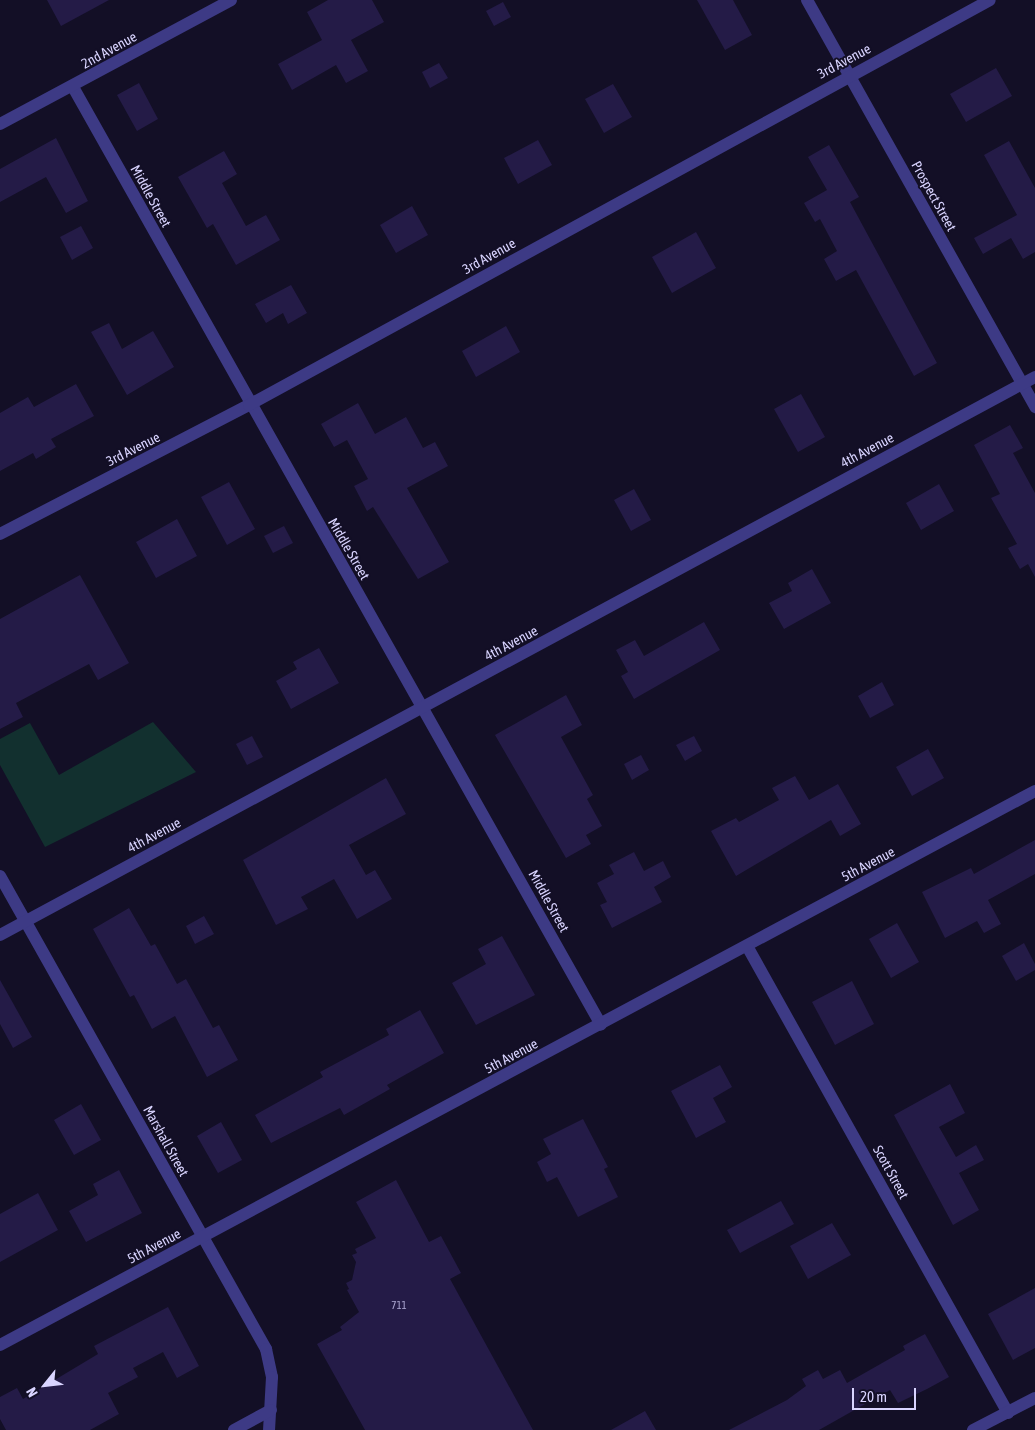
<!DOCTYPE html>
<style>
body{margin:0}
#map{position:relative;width:1035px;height:1430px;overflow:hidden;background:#130f26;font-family:"Asap Condensed",sans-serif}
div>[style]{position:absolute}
.green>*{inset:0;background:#12302f}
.building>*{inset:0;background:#241b47}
.minor>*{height:12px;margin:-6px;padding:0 6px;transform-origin:6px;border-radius:6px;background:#3d3a85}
span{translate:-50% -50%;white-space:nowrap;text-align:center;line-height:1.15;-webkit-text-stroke:4px #130f26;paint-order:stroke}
.number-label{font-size:11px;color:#aca6d1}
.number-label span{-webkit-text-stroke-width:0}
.street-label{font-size:14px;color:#d9d4ff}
.north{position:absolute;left:20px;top:1360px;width:50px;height:50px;-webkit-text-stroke:4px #130f26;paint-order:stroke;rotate:241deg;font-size:14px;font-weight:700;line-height:20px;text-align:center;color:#d9d4ff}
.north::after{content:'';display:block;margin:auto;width:18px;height:22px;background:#d9d4ff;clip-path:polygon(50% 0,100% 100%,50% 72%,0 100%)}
.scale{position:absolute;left:852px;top:1388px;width:64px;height:22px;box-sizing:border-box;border:2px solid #d9d4ff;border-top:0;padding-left:6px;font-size:15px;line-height:18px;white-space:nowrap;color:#d9d4ff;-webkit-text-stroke:4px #130f26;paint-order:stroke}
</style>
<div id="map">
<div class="green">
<div style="clip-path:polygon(153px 722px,196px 772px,45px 847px,0 765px,0 739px,30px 723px,59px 775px)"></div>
</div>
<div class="building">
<div style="clip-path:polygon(47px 0,109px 0,61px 26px)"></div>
<div style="clip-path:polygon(328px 0,372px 0,384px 22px,351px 40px,368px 71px,346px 83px,336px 65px,292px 90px,278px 64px,322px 40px,307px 12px)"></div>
<div style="clip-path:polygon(697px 0,733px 0,752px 35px,725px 50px)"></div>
<div style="clip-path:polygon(503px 2px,511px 17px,494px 26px,486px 11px)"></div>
<div style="clip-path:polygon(439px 63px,448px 78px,430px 88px,422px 72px)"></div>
<div style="clip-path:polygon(996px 68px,1012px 96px,966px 122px,950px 94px)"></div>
<div style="clip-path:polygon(139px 83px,158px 119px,137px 131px,117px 95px)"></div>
<div style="clip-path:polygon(613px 84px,632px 117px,604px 133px,585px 99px)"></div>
<div style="clip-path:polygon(56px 138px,88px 201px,66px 213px,46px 177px,0 202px,0 169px)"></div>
<div style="clip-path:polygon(538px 140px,552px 165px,518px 184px,504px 158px)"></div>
<div style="clip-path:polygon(1009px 141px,1035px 188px,1035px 252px,1023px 259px,1011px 238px,983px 254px,974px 238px,1017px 215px,984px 155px)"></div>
<div style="clip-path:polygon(829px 145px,859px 197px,850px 202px,937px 363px,914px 376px,856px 270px,836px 281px,824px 259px,837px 251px,820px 219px,815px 222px,804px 203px,827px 190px,808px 157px)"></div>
<div style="clip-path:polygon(224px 151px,237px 174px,222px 183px,246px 226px,266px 215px,280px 240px,236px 265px,213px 224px,207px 228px,178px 177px)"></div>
<div style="clip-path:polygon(412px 206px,428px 235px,396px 253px,380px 225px)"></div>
<div style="clip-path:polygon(81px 226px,93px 248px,72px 260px,60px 237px)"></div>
<div style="clip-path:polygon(696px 232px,716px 268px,672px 293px,652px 257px)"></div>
<div style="clip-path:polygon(291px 285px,307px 313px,288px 324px,283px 313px,266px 323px,255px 304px)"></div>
<div style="clip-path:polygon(109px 323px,122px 349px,153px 331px,174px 367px,127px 395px,91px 332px)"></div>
<div style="clip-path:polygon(506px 326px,520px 352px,476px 377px,462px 351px)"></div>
<div style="clip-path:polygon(76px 384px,94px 416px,51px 439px,56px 447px,36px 459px,33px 453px,0 471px,0 413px,28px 397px,34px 407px)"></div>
<div style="clip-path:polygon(801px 394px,825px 437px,798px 452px,774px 409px)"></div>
<div style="clip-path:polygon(358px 403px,375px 434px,406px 417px,423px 448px,435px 442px,448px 466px,407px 488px,449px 562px,418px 579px,373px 507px,367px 511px,354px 486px,368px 479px,347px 440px,334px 447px,321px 424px)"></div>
<div style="clip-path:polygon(1010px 425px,1023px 448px,1013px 453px,1035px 493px,1035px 577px,1028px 564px,1020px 569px,1008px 548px,1017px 544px,991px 498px,1000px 494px,974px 445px)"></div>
<div style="clip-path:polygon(229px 482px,255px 529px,227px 545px,201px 497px)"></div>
<div style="clip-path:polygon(939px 484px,954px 511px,921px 530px,906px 503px)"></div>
<div style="clip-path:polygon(634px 489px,651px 520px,631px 531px,614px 500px)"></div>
<div style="clip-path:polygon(177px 519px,197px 556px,156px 578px,136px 542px)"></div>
<div style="clip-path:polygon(284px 526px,293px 543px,273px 553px,264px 536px)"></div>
<div style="clip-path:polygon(812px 569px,831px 603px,784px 629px,769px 603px,792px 591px,788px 583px)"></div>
<div style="clip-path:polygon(80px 575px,129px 663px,98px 680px,89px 664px,16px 703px,23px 717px,0 729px,0 619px)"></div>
<div style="clip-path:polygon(704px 622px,720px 650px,634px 699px,621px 676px,628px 672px,616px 650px,635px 640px,644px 656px)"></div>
<div style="clip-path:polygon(319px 648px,339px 683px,291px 709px,276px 681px,297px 669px,293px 662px)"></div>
<div style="clip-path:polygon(882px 682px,894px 705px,870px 718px,858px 696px)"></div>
<div style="clip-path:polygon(566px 695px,582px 725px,561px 737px,593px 795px,587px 799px,602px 826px,586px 835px,591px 844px,566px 858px,495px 735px)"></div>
<div style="clip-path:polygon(252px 736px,263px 757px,247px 765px,236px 744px)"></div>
<div style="clip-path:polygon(694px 736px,702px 751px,685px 761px,676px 745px)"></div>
<div style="clip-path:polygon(928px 749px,944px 778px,912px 796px,896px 767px)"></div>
<div style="clip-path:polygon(641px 755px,649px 770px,632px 780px,624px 764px)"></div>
<div style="clip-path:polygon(795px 776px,809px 800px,838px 784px,861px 824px,840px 836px,831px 820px,736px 876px,711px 831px,736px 818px,739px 822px,779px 800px,772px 788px)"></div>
<div style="clip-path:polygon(386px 778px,406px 814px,349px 845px,366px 875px,375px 870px,392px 899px,357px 919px,334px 879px,301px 897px,308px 909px,276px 925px,243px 860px)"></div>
<div style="clip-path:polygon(1035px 840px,1035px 874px,988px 900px,1001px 924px,984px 933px,977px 921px,945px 938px,922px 892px,971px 868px,974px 874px)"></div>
<div style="clip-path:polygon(634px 852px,644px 871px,663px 861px,671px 877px,654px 887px,662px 902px,612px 928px,600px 905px,607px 902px,597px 883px,614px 874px,609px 865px)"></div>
<div style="clip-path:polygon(129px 908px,151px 946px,155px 944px,177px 984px,186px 979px,213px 1028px,219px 1025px,238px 1060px,207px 1077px,175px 1016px,152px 1029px,134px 995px,130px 997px,93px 929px)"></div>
<div style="clip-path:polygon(204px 916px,214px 934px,195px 944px,186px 926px)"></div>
<div style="clip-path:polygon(897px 923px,919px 962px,891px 978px,869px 939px)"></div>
<div style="clip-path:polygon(502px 936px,535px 995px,476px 1025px,452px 983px,486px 964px,478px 949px)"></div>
<div style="clip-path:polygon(1024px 943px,1035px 964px,1035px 970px,1016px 981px,1002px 956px)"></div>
<div style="clip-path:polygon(0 980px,32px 1037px,13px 1048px,0 1024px)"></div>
<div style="clip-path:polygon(852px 981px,874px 1024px,835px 1045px,812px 1002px)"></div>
<div style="clip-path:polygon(420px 1010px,444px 1053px,387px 1085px,390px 1089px,344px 1115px,340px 1108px,271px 1143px,255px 1115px,323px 1077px,320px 1072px,389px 1035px,386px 1029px)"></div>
<div style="clip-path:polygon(720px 1065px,732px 1087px,713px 1098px,726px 1122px,696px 1138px,671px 1091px)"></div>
<div style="clip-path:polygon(950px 1084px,965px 1113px,939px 1127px,956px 1157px,976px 1145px,984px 1160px,959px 1173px,979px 1210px,953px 1225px,894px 1115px)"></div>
<div style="clip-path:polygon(81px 1104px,101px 1140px,74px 1155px,54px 1120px)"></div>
<div style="clip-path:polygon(583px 1119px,608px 1167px,604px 1169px,618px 1197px,578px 1217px,557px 1177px,547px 1182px,537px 1162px,551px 1154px,543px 1139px)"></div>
<div style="clip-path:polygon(221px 1122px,242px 1160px,218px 1173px,197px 1136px)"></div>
<div style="clip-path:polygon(119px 1170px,142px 1213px,86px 1242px,69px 1211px,98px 1195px,93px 1184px)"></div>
<div style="clip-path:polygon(396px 1180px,429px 1242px,441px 1236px,461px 1273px,450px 1279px,533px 1430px,365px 1430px,317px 1344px,342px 1330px,340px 1327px,359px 1312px,347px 1290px,349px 1289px,346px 1283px,352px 1280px,356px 1262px,352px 1255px,357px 1253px,355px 1249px,376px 1238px,356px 1202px)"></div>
<div style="clip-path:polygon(38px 1193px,58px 1230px,0 1262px,0 1214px)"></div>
<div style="clip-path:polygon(781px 1201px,794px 1224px,740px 1253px,727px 1230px)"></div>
<div style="clip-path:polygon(832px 1223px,851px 1255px,808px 1279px,790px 1246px)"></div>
<div style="clip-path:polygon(1035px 1288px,1035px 1348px,1013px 1360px,988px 1314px)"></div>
<div style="clip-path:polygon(168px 1307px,199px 1366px,177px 1378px,163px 1352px,133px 1368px,138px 1377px,108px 1393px,119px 1414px,90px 1430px,6px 1430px,0 1419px,0 1397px,17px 1388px,23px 1399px,98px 1354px,94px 1346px)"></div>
<div style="clip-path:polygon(925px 1334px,949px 1377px,927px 1389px,898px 1403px,890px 1390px,819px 1430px,729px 1430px,787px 1400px,806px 1386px,802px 1379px,818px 1370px,823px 1379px,840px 1370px,847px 1383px,905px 1350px,903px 1346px)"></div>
<div style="clip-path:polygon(645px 1411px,656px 1430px,611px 1430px)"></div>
</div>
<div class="minor">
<div style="left:807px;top:0;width:467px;rotate:60.7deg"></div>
<div style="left:73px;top:87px;width:1076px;rotate:60.62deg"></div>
<div style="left:0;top:124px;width:262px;rotate:-28.2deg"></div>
<div style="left:0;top:534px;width:280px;rotate:-27.4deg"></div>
<div style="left:249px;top:405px;width:844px;rotate:-28.66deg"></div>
<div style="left:0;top:876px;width:543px;rotate:60.65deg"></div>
<div style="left:266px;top:1349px;width:29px;rotate:78deg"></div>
<div style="left:272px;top:1377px;width:53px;rotate:93.2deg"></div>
<div style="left:0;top:935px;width:1176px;rotate:-28.33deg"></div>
<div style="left:747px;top:946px;width:535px;rotate:60.8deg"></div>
<div style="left:0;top:1345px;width:1174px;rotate:-28.16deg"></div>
<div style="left:234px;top:1430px;width:42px;rotate:-28.4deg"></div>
<div style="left:973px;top:1430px;width:70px;rotate:-27.3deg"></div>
</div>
<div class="number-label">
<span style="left:399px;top:1305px">711</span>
</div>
<div class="street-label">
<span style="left:109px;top:50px;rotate:-29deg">2nd Avenue</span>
<span style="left:844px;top:61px;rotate:-28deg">3rd Avenue</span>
<span style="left:151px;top:196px;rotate:61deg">Middle Street</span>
<span style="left:934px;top:196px;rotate:61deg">Prospect Street</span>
<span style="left:489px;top:256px;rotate:-29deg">3rd Avenue</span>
<span style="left:133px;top:449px;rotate:-27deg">3rd Avenue</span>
<span style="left:867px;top:450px;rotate:-28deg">4th Avenue</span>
<span style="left:349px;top:549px;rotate:60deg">Middle Street</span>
<span style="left:511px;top:643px;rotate:-28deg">4th Avenue</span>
<span style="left:154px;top:835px;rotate:-28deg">4th Avenue</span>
<span style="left:868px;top:864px;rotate:-28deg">5th Avenue</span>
<span style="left:549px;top:901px;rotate:61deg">Middle Street</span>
<span style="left:511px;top:1056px;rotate:-28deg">5th Avenue</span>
<span style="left:166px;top:1141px;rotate:61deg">Marshall Street</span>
<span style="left:891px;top:1172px;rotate:61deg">Scott Street</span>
<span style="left:154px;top:1246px;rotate:-28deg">5th Avenue</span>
</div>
<div class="north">N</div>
<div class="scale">20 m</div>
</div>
